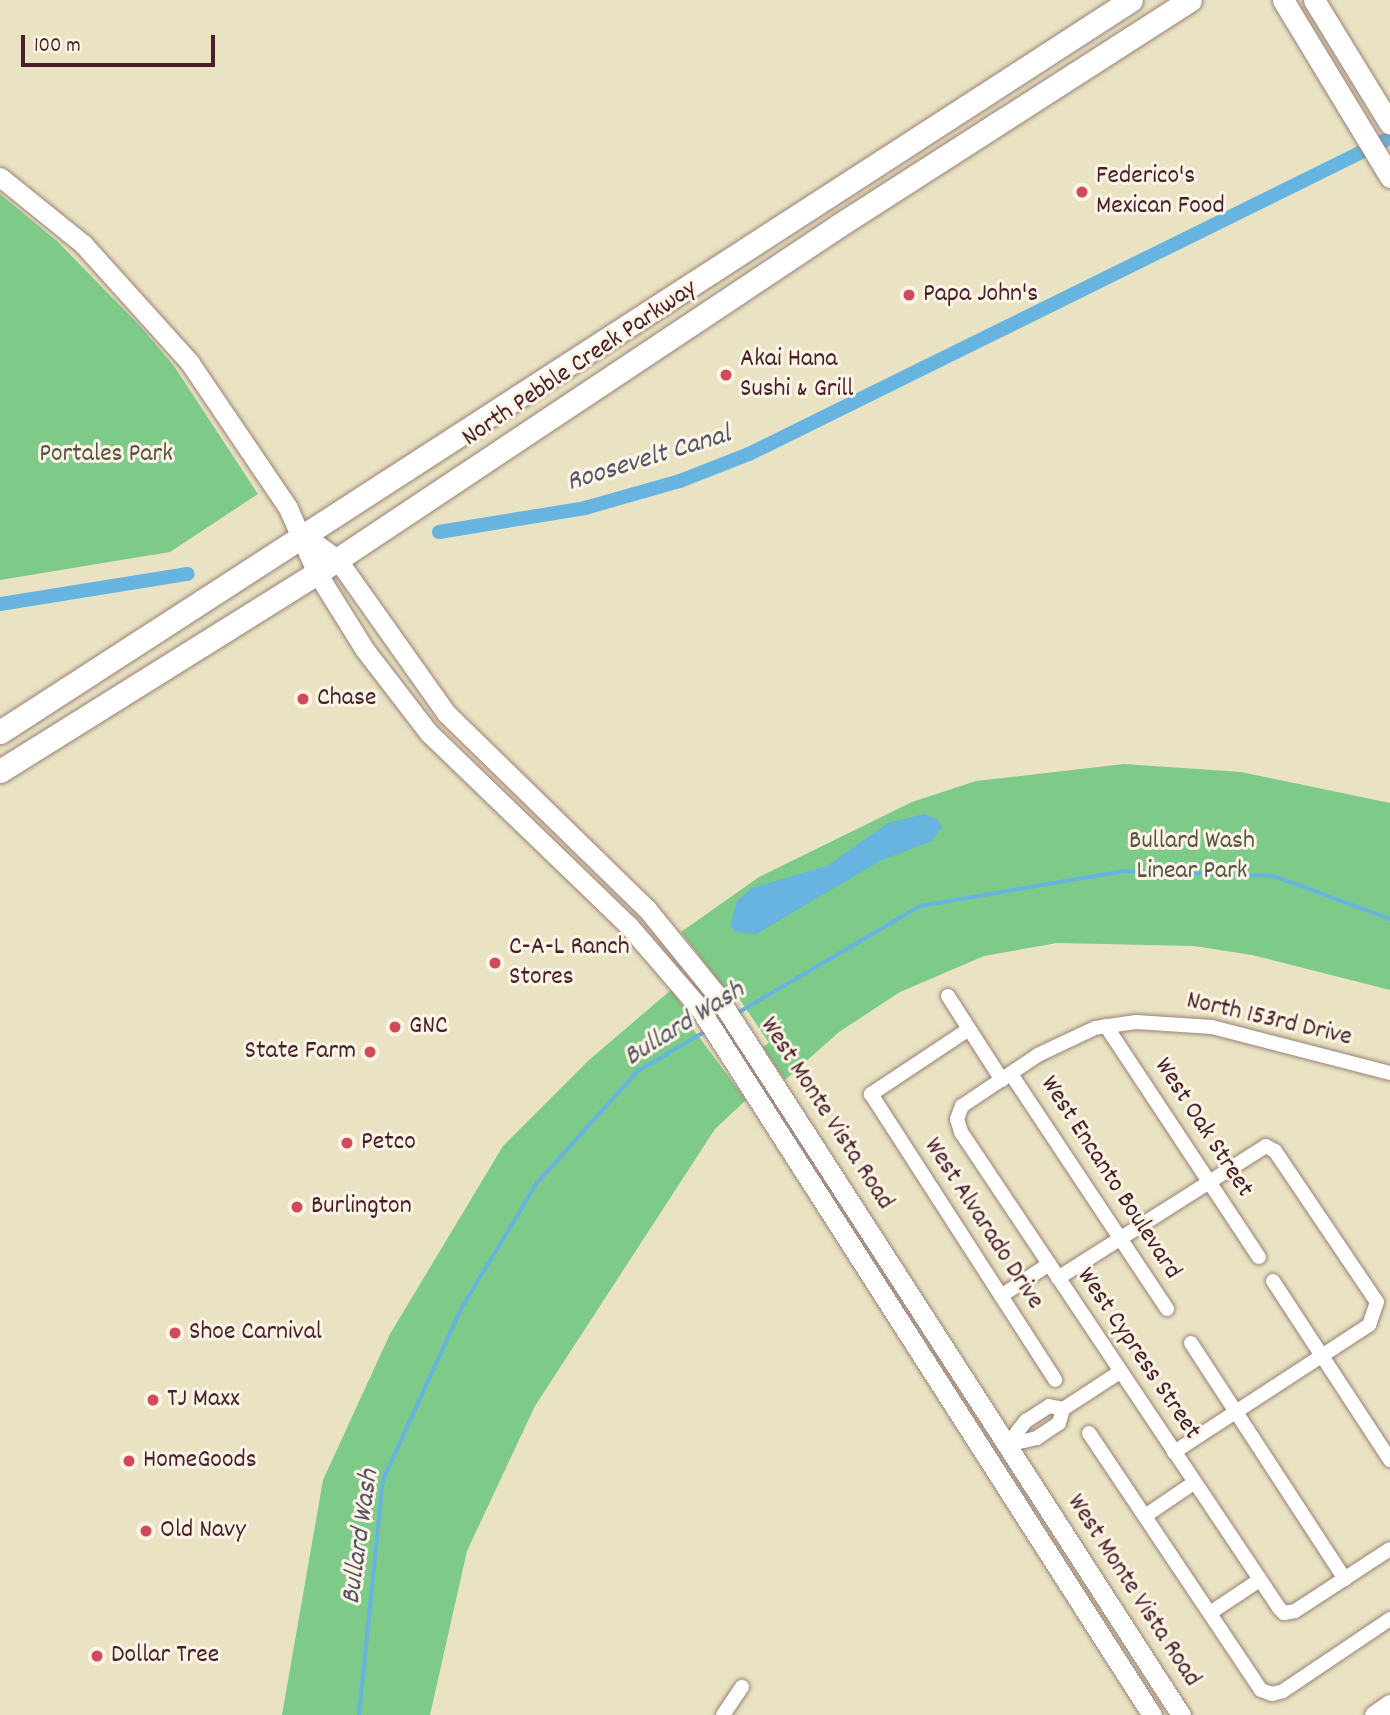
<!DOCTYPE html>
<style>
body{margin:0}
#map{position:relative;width:1390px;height:1715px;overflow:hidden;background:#eae3c3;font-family:Dekko,sans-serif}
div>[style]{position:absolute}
.green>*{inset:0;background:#7ecb89}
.water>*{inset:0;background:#66b4df}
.stream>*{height:3.5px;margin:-1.75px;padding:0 1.75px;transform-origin:1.75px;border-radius:1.75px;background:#66b4df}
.canal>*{height:14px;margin:-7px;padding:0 7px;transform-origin:7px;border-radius:7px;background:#66b4df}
.roads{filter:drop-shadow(0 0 2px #9a8177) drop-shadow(0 0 2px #9a8177)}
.minor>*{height:14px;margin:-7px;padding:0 7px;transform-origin:7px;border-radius:7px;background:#fff}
.tertiary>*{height:19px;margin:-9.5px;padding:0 9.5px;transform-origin:9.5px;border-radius:9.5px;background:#fff}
.secondary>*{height:21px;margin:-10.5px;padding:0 10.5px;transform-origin:10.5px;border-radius:10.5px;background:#fff}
.primary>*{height:23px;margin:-11.5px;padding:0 11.5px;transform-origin:11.5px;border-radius:11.5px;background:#fff}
.dots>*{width:19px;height:19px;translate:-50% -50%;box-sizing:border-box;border:4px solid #fcf5e5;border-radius:50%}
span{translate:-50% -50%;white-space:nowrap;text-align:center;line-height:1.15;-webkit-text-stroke:6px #fcf5e5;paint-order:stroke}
.poi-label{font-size:26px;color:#4a1f2b}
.left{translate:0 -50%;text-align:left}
.right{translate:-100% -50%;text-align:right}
.street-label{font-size:26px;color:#4a1f2b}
.park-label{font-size:26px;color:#5a5347}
.water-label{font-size:28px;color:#54536a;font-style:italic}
.scale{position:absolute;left:21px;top:35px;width:194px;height:32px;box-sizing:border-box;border:4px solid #4a1f2b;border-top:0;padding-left:9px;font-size:21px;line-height:24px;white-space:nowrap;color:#4a1f2b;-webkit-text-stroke:5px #fcf5e5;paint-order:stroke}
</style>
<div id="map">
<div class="green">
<div style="clip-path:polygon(0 194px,57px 241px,141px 327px,174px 366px,258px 494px,170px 552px,0 580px)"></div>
<div style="clip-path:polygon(1124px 764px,1241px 772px,1390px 803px,1390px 990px,1252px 955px,1194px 946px,1057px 943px,984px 956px,900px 992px,839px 1032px,785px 1080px,763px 1047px,769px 1043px,730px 985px,724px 988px,681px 932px,759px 877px,912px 802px,976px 781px)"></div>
<div style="clip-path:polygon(671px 990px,688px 1013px,684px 1017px,746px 1100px,715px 1129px,535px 1406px,467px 1551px,430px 1715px,282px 1715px,323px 1480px,390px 1334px,503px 1146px,589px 1060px)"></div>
</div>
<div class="water">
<div style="clip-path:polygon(924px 814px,937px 819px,942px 827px,932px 841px,880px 861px,756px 934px,735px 932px,730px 925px,737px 901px,752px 888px,827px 866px,888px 823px)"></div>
</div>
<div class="stream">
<div style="left:736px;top:1014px;width:213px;rotate:-30.4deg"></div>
<div style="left:920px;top:906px;width:207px;rotate:-9.7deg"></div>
<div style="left:1124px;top:871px;width:150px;rotate:1.9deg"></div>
<div style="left:1274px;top:876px;width:124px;rotate:20.3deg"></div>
<div style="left:359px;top:1715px;width:236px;rotate:-84.2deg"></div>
<div style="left:383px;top:1480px;width:188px;rotate:-65.5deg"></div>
<div style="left:461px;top:1309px;width:147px;rotate:-58.9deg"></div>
<div style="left:537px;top:1183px;width:151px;rotate:-48deg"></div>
<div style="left:638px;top:1071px;width:81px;rotate:-30.4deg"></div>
</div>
<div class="canal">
<div style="left:439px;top:532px;width:148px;rotate:-9.3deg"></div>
<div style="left:585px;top:508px;width:99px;rotate:-15.9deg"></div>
<div style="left:680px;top:481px;width:74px;rotate:-21.4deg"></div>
<div style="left:749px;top:454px;width:715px;rotate:-26.24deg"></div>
<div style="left:0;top:604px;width:190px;rotate:-9.1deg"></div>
</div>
<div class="roads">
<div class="minor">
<div style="left:948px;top:996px;width:100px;rotate:57.3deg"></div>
<div style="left:1106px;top:1026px;width:277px;rotate:56.5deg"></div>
<div style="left:969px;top:1029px;width:118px;rotate:146.4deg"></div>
<div style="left:871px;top:1094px;width:340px;rotate:57.2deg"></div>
<div style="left:1390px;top:1073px;width:184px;rotate:-165.5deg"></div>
<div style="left:1212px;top:1027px;width:76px;rotate:-176.2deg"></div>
<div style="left:1136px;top:1022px;width:41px;rotate:171.7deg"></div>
<div style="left:1095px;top:1028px;width:63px;rotate:154.7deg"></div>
<div style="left:1038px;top:1055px;width:92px;rotate:146.1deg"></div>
<div style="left:962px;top:1106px;width:14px;rotate:111deg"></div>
<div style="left:957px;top:1119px;width:14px;rotate:73deg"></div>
<div style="left:961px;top:1132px;width:572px;rotate:56.25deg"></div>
<div style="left:1279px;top:1608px;width:7px;rotate:45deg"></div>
<div style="left:1284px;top:1613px;width:11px;rotate:-10deg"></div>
<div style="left:1295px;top:1611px;width:113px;rotate:-33.1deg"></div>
<div style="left:1011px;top:1074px;width:282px;rotate:56.4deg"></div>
<div style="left:1058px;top:1278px;width:246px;rotate:-32.4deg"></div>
<div style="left:1266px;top:1146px;width:10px;rotate:29deg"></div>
<div style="left:1275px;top:1151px;width:182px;rotate:56deg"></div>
<div style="left:1377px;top:1302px;width:24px;rotate:109deg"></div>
<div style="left:1369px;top:1325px;width:233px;rotate:146.9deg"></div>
<div style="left:1273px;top:1281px;width:214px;rotate:56.8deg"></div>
<div style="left:1001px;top:1296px;width:58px;rotate:-33.7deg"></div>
<div style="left:1191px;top:1343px;width:282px;rotate:56.9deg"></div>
<div style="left:1049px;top:1406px;width:14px;rotate:12deg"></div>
<div style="left:1063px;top:1409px;width:15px;rotate:106deg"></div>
<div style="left:1059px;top:1423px;width:27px;rotate:146deg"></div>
<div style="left:1037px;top:1438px;width:31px;rotate:167deg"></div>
<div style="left:1007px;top:1445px;width:31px;rotate:-52deg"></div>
<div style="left:1026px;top:1421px;width:27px;rotate:-33deg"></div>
<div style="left:1063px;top:1409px;width:68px;rotate:-33deg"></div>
<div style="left:1089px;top:1433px;width:309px;rotate:56.2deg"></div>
<div style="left:1261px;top:1690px;width:12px;rotate:20deg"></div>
<div style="left:1272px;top:1694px;width:11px;rotate:-15deg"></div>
<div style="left:1283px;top:1691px;width:129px;rotate:-33.9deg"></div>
<div style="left:1145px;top:1516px;width:60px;rotate:-34.2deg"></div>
<div style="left:1210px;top:1613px;width:58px;rotate:-33.7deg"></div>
<div style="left:723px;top:1715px;width:34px;rotate:-56deg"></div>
</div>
<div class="tertiary">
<div style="left:0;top:177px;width:107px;rotate:38.9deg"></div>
<div style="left:83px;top:244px;width:160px;rotate:48deg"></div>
<div style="left:190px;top:363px;width:175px;rotate:55.9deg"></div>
<div style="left:288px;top:508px;width:71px;rotate:66deg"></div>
<div style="left:317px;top:573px;width:91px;rotate:58.1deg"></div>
<div style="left:365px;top:650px;width:105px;rotate:52.4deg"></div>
<div style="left:429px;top:733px;width:277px;rotate:44deg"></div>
<div style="left:628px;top:925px;width:107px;rotate:49.2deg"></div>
<div style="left:698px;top:1006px;width:842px;rotate:57.37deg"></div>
<div style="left:304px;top:535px;width:41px;rotate:36deg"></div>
<div style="left:337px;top:559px;width:189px;rotate:54.7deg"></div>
<div style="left:446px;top:713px;width:281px;rotate:44.3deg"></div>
<div style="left:647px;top:909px;width:109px;rotate:50.9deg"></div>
<div style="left:716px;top:994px;width:858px;rotate:57.18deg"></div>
<div style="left:1374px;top:1715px;width:19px;rotate:-35deg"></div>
</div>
<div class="secondary">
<div style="left:1283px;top:0;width:207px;rotate:58.8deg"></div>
<div style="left:1314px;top:0;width:145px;rotate:58.5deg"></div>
</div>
<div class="primary">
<div style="left:0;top:732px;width:1347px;rotate:-32.91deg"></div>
<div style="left:0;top:771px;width:374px;rotate:-32deg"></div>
<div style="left:317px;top:573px;width:626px;rotate:-33.66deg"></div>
<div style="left:838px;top:226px;width:418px;rotate:-32.7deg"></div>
</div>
</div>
<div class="dots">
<div style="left:1082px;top:192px;background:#d1495b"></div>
<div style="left:909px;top:295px;background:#d1495b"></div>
<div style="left:726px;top:375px;background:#d1495b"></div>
<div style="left:303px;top:699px;background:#d1495b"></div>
<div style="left:495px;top:963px;background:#d1495b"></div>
<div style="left:395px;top:1027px;background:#d1495b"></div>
<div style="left:370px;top:1052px;background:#d1495b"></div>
<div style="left:347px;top:1143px;background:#d1495b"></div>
<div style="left:297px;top:1207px;background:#d1495b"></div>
<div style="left:175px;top:1333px;background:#d1495b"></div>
<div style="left:153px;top:1400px;background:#d1495b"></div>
<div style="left:129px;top:1461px;background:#d1495b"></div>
<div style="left:146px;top:1531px;background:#d1495b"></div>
<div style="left:97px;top:1656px;background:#d1495b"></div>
</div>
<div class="poi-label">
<span class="left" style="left:1096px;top:192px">Federico's<br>Mexican Food</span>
<span class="left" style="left:923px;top:295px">Papa John's</span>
<span class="left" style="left:740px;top:375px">Akai Hana<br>Sushi &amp; Grill</span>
<span class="left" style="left:317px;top:699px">Chase</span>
<span class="left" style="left:509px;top:963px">C-A-L Ranch<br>Stores</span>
<span class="left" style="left:409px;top:1027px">GNC</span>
<span class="right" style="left:356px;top:1052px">State Farm</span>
<span class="left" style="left:361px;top:1143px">Petco</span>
<span class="left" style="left:311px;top:1207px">Burlington</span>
<span class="left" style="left:189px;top:1333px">Shoe Carnival</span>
<span class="left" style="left:167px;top:1400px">TJ Maxx</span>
<span class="left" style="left:143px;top:1461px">HomeGoods</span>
<span class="left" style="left:160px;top:1531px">Old Navy</span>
<span class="left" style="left:111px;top:1656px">Dollar Tree</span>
</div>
<div class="street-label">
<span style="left:580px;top:364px;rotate:-34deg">North Pebble Creek Parkway</span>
<span style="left:1269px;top:1020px;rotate:13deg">North 153rd Drive</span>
<span style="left:826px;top:1114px;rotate:57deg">West Monte Vista Road</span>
<span style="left:1203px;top:1128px;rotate:57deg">West Oak Street</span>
<span style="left:1110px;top:1178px;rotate:57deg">West Encanto Boulevard</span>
<span style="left:983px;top:1224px;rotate:57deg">West Alvarado Drive</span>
<span style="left:1138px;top:1354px;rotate:56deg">West Cypress Street</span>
<span style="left:1133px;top:1591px;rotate:57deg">West Monte Vista Road</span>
</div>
<div class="park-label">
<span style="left:106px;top:455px">Portales Park</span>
<span style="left:1192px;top:857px">Bullard Wash<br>Linear Park</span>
</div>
<div class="water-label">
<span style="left:649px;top:460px;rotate:-17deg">Roosevelt Canal</span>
<span style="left:685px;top:1025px;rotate:-32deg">Bullard Wash</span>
<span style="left:362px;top:1537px;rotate:-82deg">Bullard Wash</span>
</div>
<div class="scale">100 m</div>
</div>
